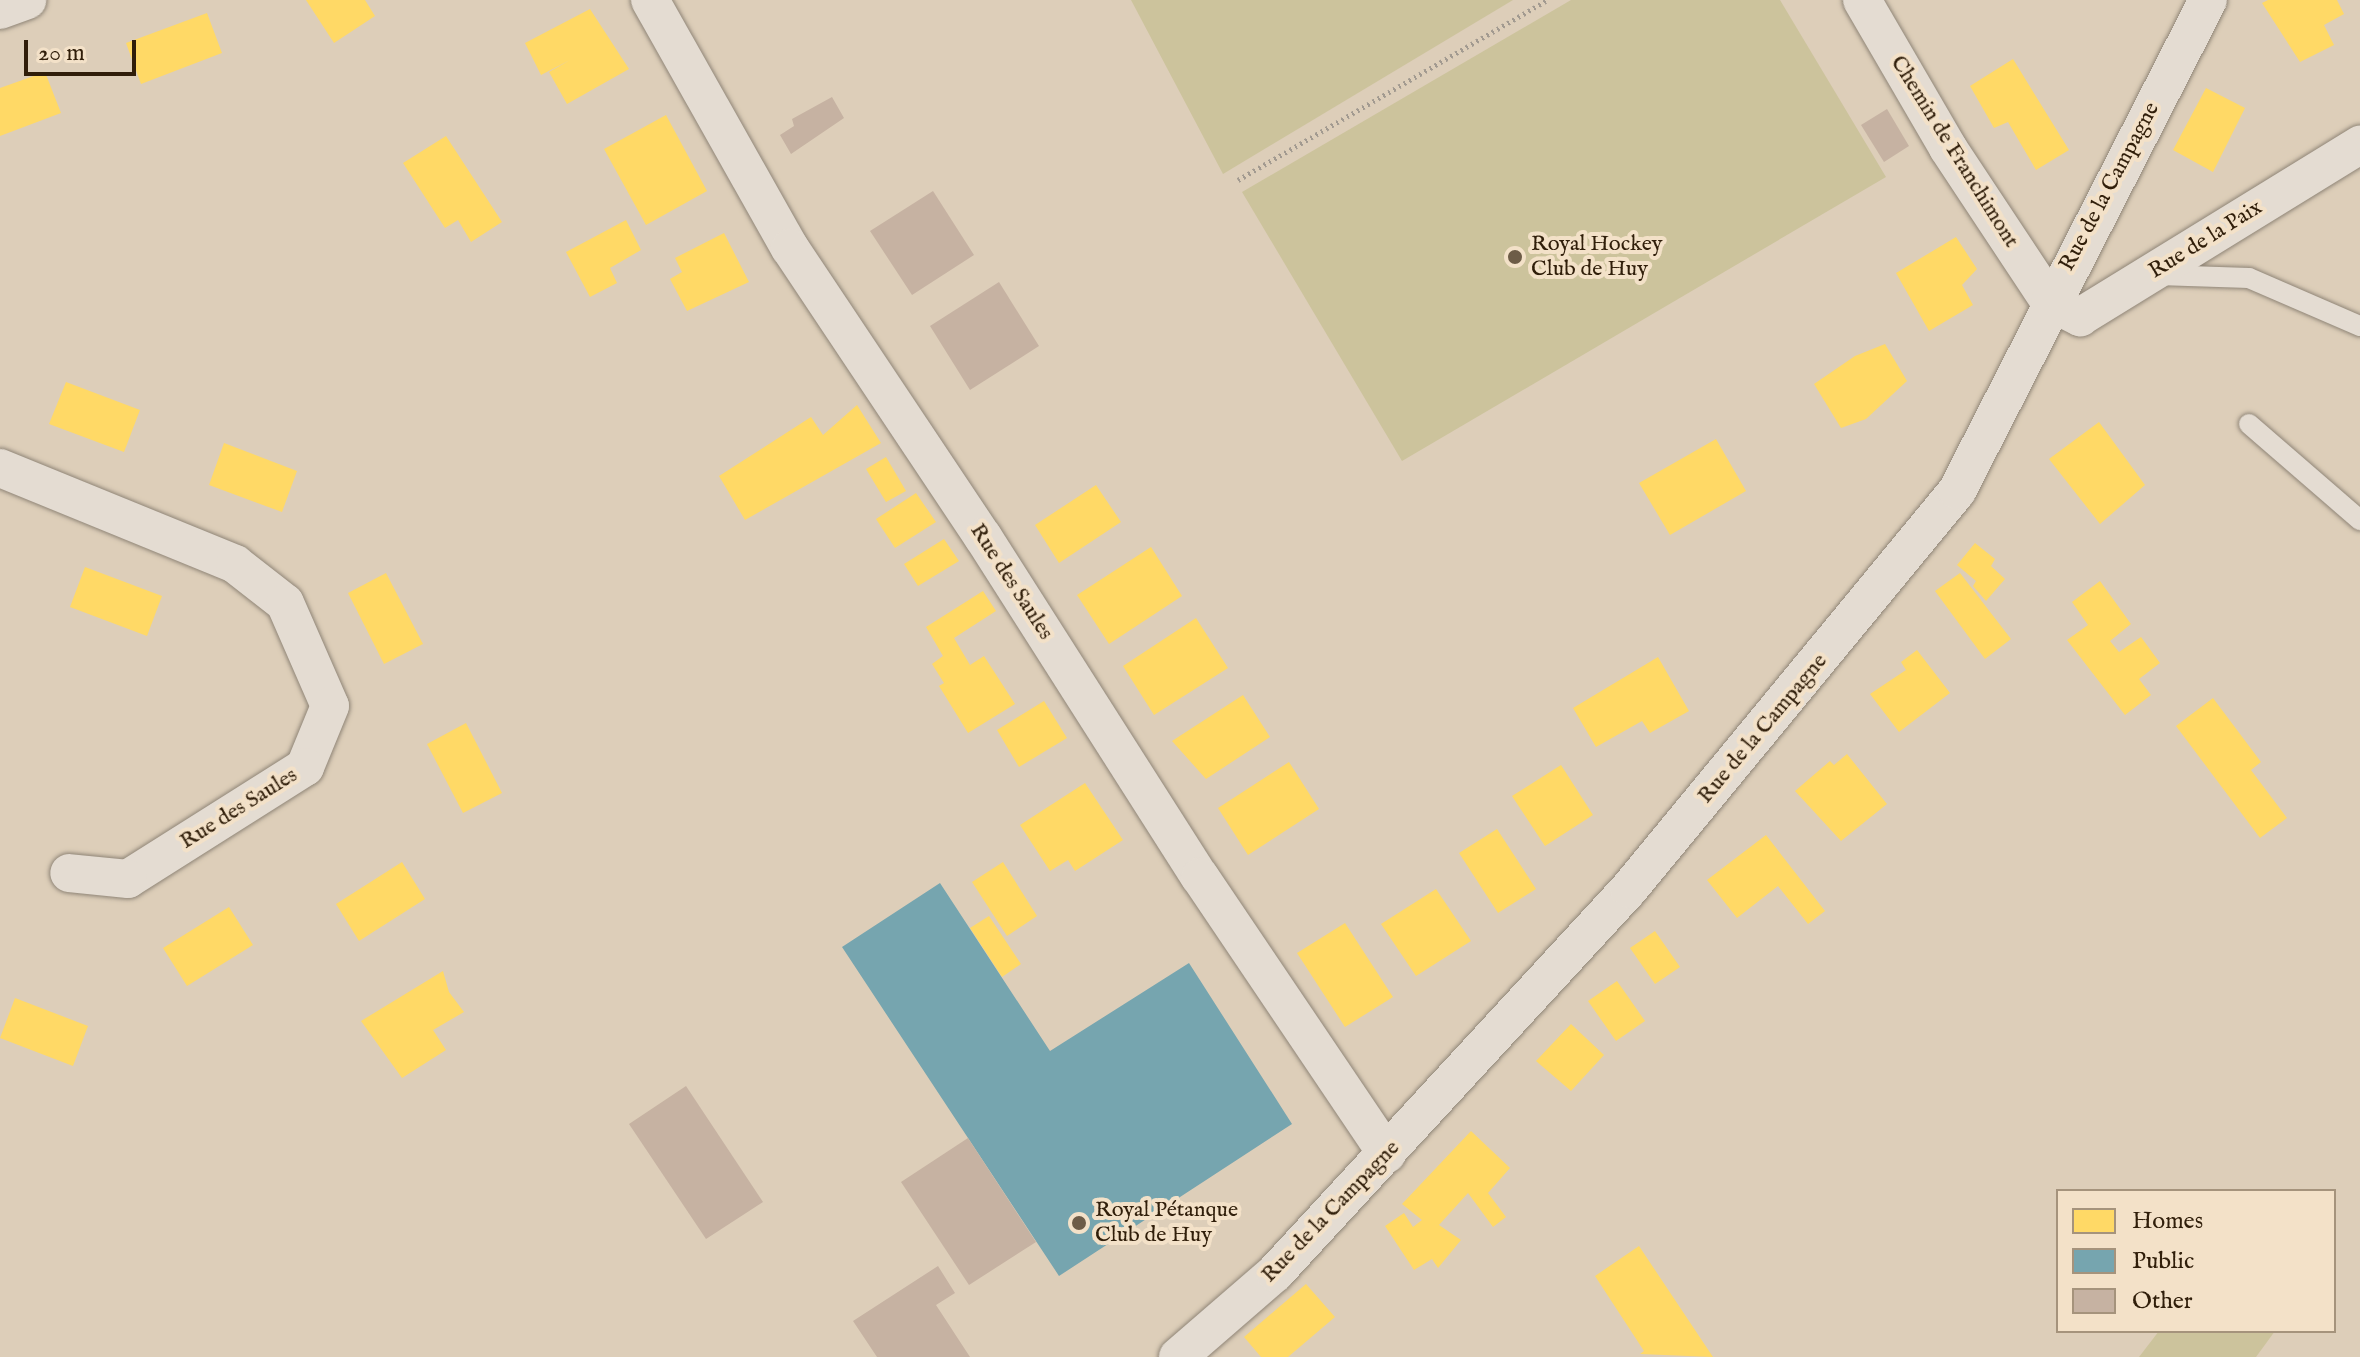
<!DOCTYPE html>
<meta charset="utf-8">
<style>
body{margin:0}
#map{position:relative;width:2360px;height:1357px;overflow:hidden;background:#ddceb9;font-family:"IM FELL English",serif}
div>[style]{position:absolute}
.green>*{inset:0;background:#ccc39c}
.homes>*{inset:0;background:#ffd966}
.public>*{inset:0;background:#76a5af}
.building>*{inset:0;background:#c6b2a2}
.path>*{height:5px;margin-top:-2.5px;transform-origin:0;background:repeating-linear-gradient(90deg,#a29a90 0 2px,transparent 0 6px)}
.roads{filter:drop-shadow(0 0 2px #8f8577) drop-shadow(0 0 2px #8f8577)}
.service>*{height:20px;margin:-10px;padding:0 10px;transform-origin:10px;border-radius:10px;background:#e4dcd2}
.minor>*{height:38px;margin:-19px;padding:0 19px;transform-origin:19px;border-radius:19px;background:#e4dcd2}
.dots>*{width:22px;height:22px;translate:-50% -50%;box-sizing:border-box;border:4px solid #f3e1c8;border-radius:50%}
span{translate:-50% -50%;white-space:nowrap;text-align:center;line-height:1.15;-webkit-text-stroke:8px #f3e1c8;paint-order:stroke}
.street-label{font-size:22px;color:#301e0a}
.poi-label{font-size:22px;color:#301e0a}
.left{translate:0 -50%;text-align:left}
.legend{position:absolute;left:2056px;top:1189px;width:280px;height:144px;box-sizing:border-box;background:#f3e1c8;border:2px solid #a5937c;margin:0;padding:10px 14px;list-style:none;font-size:24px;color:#301e0a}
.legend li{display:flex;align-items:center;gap:16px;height:40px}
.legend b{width:40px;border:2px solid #a5937c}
.scale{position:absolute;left:24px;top:40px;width:112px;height:36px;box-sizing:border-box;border:4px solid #301e0a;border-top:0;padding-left:10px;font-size:24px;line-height:28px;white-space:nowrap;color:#301e0a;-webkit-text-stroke:6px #f3e1c8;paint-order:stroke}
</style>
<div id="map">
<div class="green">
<div style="clip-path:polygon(1131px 0,1513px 0,1223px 174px)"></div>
<div style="clip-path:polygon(1571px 0,1780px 0,1886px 177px,1402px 461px,1242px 192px)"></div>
<div style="clip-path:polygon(2159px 1331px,2275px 1331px,2256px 1357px,2139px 1357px)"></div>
</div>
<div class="homes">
<div style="clip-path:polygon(306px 0,365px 0,375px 16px,334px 43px)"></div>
<div style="clip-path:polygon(2268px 0,2337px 0,2344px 14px,2324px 25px,2334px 45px,2300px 62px,2262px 3px)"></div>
<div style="clip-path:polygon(590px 9px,629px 69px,567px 104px,549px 72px,570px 60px,541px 75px,525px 43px)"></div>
<div style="clip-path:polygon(207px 13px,222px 53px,141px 84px,126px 43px)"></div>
<div style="clip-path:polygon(2013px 59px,2069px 150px,2036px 170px,2008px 122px,1994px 128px,1970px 86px)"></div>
<div style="clip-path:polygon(45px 72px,61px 113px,0 136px,0 88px)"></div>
<div style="clip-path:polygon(2206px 88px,2245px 108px,2213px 172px,2173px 150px)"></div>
<div style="clip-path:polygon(666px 115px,707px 191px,646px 225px,604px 149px)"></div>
<div style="clip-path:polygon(446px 136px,502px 222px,471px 242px,458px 220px,445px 228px,403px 163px)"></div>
<div style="clip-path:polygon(626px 220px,641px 250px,610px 268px,617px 283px,590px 297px,566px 252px)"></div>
<div style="clip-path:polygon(724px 233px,749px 282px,687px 311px,670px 279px,682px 272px,675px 258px)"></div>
<div style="clip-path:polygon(1956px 237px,1977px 269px,1962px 285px,1973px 305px,1929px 331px,1896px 273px)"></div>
<div style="clip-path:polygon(1885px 344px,1907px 381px,1866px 419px,1841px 428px,1814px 384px,1855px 356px)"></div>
<div style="clip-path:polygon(66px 382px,140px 410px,124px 452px,49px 424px)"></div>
<div style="clip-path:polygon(857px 405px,881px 443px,745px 520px,719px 476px,811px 417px,823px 435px)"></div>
<div style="clip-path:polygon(2099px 422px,2145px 485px,2100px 524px,2049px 459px)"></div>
<div style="clip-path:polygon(1716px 439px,1746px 491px,1670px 535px,1639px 483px)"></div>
<div style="clip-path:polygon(224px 443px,297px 471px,282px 512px,209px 485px)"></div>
<div style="clip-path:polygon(886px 457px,906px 491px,886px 502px,866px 469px)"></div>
<div style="clip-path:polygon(1096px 485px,1121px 522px,1059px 563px,1035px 525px)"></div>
<div style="clip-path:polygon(916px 493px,936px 522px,895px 548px,876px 519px)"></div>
<div style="clip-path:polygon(944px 539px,959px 561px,918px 586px,904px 564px)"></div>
<div style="clip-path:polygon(1975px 543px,1995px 559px,1991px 566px,2005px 579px,1986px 601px,1973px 586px,1976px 581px,1957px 565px)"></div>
<div style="clip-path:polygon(1151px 547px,1182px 596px,1109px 644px,1077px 595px)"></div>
<div style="clip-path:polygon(85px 567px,162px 596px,147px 636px,70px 607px)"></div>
<div style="clip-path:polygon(386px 573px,423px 644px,384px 664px,348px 593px)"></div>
<div style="clip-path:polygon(1960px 573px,2011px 639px,1985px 659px,1935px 591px)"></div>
<div style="clip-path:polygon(2100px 581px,2131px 624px,2110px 641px,2119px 652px,2141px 637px,2160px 663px,2139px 679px,2151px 695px,2125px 715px,2067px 640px,2088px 625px,2072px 602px)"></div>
<div style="clip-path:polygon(983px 591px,996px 611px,954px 638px,970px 665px,984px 656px,1015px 704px,968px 733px,939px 686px,944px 683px,932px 664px,943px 656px,926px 627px)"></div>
<div style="clip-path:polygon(1196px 618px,1228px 668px,1154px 715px,1123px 666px)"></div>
<div style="clip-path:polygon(1917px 650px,1950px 693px,1899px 732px,1870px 694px,1906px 670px,1901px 662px)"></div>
<div style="clip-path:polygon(1658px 657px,1689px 711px,1650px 733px,1642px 721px,1596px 747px,1573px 708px)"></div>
<div style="clip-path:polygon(1243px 695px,1270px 737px,1206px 779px,1172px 741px)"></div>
<div style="clip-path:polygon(2213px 698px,2261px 762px,2251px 770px,2287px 818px,2260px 838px,2176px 726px)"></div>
<div style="clip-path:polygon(1044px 701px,1067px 738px,1019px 767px,997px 730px)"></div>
<div style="clip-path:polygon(466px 723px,502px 793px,463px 813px,427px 744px)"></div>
<div style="clip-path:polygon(1847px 754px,1887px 804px,1841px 841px,1795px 791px,1830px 761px,1834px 765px)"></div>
<div style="clip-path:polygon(1289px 762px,1319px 809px,1248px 855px,1218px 808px)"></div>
<div style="clip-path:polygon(1561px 765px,1593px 815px,1545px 846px,1512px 796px)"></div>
<div style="clip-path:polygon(1085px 783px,1123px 840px,1075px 871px,1068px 860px,1050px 871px,1020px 825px)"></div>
<div style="clip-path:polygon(1497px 829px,1536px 889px,1498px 913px,1459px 853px)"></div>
<div style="clip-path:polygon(1766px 835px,1825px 911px,1808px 924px,1778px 886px,1737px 918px,1707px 880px)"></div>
<div style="clip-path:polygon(402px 862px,425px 899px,359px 941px,336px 904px)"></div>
<div style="clip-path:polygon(1003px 862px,1037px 916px,1007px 936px,972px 882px)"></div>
<div style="clip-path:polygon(1436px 889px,1471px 941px,1416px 976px,1381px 924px)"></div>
<div style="clip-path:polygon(229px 907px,253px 945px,187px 986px,163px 948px)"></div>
<div style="clip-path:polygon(989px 916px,1021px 964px,1002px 977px,970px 928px)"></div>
<div style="clip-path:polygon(1345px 923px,1393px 997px,1345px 1027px,1297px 953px)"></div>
<div style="clip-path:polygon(1655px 931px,1680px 967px,1655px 984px,1630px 948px)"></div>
<div style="clip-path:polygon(443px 971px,449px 992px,464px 1012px,433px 1030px,446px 1050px,402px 1078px,361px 1021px)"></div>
<div style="clip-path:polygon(1617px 981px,1645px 1021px,1616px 1041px,1588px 1001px)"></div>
<div style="clip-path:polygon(15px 998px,88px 1026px,73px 1066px,0 1038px)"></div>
<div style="clip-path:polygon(1571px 1024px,1604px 1055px,1571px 1091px,1536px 1061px)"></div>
<div style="clip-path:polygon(1471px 1131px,1510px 1168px,1488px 1193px,1506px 1217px,1493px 1227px,1468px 1193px,1439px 1225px,1461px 1240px,1438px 1268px,1432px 1259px,1414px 1270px,1385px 1226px,1404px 1213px,1413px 1227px,1422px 1220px,1402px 1204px)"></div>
<div style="clip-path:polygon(1639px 1246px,1713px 1357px,1640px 1354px,1644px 1351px,1595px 1276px)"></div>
<div style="clip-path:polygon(1306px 1284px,1335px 1317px,1288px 1357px,1261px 1357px,1244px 1337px)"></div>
</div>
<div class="public">
<div style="clip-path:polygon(940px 883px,1050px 1051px,1189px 963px,1292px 1124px,1059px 1276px,842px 947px)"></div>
</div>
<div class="building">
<div style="clip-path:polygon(832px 97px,844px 118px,791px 154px,780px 135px,794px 126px,792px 119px)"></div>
<div style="clip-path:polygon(1887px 109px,1909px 146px,1884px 162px,1861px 125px)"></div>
<div style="clip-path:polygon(933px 191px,974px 255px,912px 295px,870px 231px)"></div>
<div style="clip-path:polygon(999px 282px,1039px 346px,970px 390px,930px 326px)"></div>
<div style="clip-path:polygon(686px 1086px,763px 1202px,706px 1239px,629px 1124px)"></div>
<div style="clip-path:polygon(968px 1138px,1036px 1242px,969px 1285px,901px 1182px)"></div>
<div style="clip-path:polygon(938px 1266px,955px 1293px,936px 1305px,970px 1357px,877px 1357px,853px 1321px)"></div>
</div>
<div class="path">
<div style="left:1238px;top:180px;width:358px;rotate:-30.2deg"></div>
</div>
<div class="roads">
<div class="service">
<div style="left:2158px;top:275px;width:91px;rotate:1.9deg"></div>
<div style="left:2249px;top:278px;width:121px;rotate:23.4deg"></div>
<div style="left:2249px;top:424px;width:147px;rotate:40.9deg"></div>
</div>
<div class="minor">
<div style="left:650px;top:0;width:285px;rotate:60.6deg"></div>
<div style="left:790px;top:248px;width:348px;rotate:56.3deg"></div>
<div style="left:983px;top:537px;width:403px;rotate:57.5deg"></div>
<div style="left:1200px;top:877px;width:334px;rotate:56deg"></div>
<div style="left:1862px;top:0;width:171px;rotate:59.8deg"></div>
<div style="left:1948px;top:148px;width:185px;rotate:56.5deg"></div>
<div style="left:0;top:10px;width:29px;rotate:-20deg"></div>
<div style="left:2050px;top:302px;width:34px;rotate:27deg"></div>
<div style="left:2080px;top:317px;width:329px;rotate:-31.6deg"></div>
<div style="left:0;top:468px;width:254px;rotate:22.2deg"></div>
<div style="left:235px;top:564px;width:63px;rotate:38deg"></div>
<div style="left:285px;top:603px;width:112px;rotate:66.4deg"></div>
<div style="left:330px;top:706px;width:66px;rotate:112.3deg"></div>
<div style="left:305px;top:767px;width:209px;rotate:147.7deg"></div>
<div style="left:128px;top:879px;width:59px;rotate:-174.2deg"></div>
<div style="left:1178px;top:1357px;width:128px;rotate:-40.9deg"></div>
<div style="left:1275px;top:1273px;width:522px;rotate:-47.33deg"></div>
<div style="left:1629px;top:889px;width:516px;rotate:-50.51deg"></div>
<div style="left:1957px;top:491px;width:551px;rotate:-62.92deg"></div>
</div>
</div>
<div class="dots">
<div style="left:1515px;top:257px;background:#6d5c47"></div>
<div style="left:1079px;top:1223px;background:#6d5c47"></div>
</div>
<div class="street-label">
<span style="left:1954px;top:152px;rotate:58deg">Chemin de Franchimont</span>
<span style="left:2110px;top:187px;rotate:-62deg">Rue de la Campagne</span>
<span style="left:2206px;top:240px;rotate:-32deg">Rue de la Paix</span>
<span style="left:1011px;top:582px;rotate:57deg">Rue des Saules</span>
<span style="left:1763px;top:729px;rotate:-50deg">Rue de la Campagne</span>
<span style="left:239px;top:809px;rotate:-32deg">Rue des Saules</span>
<span style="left:1331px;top:1212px;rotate:-46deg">Rue de la Campagne</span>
</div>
<div class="poi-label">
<span class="left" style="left:1531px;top:257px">Royal Hockey<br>Club de Huy</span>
<span class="left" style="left:1095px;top:1223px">Royal Pétanque<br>Club de Huy</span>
</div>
<ul class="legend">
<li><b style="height:22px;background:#ffd966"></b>Homes</li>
<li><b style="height:22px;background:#76a5af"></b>Public</li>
<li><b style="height:22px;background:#c6b2a2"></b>Other</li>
</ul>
<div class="scale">20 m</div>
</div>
